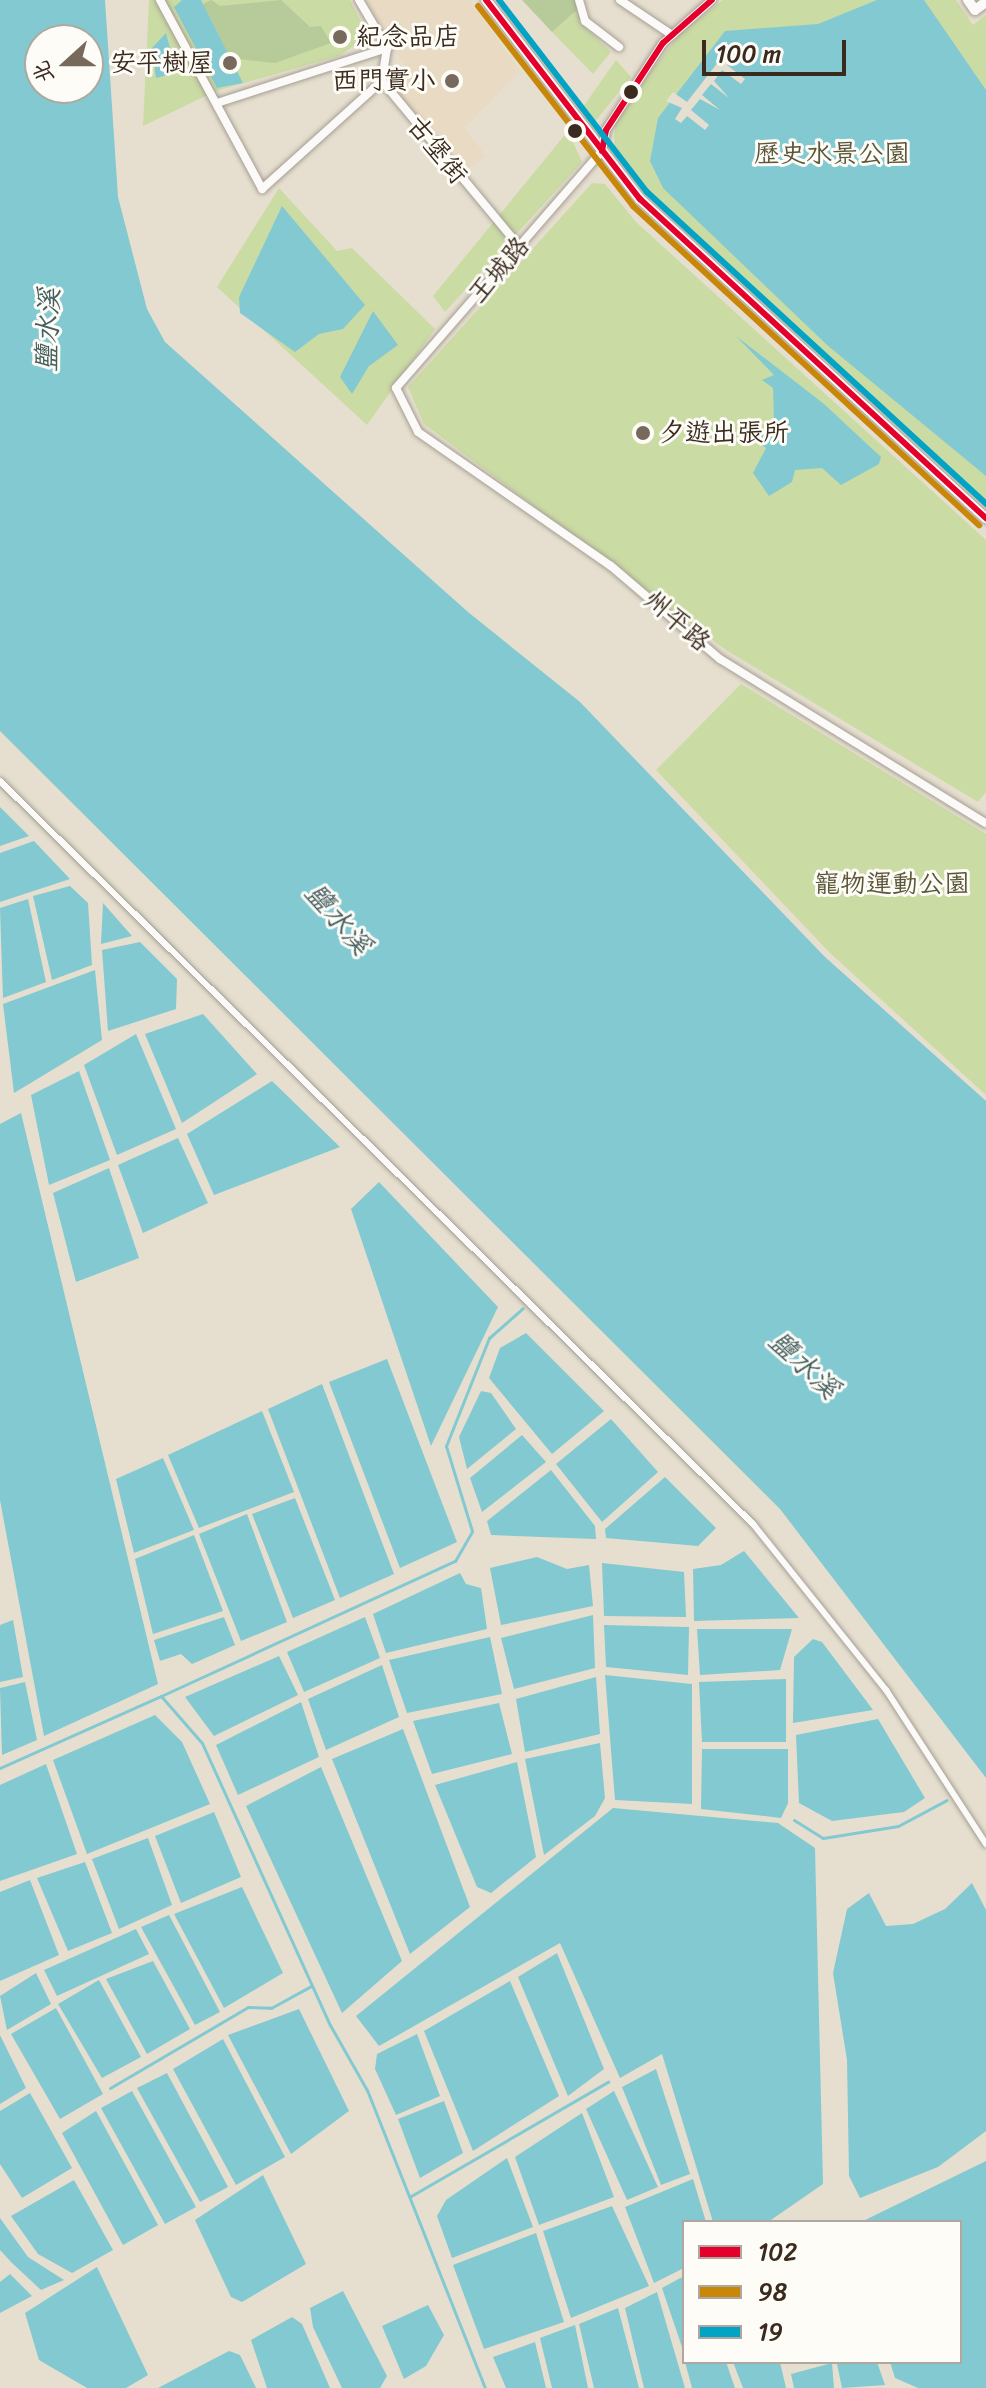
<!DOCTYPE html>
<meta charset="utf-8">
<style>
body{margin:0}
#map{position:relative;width:986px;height:2388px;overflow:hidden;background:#e6dfcf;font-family:Sriracha,"LXGW WenKai TC",sans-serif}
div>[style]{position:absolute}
.built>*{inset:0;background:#e9dbc3}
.green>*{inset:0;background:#cbdba4}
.forest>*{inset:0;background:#b7ca9a}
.water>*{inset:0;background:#82c9d2}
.pier>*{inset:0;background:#e6dfcf}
.stream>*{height:3px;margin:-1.5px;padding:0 1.5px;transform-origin:1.5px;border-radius:1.5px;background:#82c9d2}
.roads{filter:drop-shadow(0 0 2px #a59f94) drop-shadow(0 0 2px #a59f94)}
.pedestrian>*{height:6px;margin:-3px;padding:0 3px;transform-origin:3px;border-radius:3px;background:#fbfaf8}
.minor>*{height:8px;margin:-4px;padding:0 4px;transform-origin:4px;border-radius:4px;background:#fbfaf8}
.tertiary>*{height:10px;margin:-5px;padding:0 5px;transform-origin:5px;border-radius:5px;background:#fbfaf8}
.bus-1>*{height:6px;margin:-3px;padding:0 3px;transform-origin:3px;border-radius:3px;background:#e4002b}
.bus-2>*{height:6px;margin:-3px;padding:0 3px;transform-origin:3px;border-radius:3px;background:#c88708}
.bus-3>*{height:6px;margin:-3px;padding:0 3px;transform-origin:3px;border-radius:3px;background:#03a3c5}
.dots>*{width:22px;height:22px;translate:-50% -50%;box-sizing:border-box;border:4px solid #fdfcf7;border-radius:50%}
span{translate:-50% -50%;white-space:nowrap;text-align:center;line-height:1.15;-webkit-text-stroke:6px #fdfcf7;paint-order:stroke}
.poi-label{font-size:26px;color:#3b2a1e}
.left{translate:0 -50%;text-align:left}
.right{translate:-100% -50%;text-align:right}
.street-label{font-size:26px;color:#3b2a1e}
.park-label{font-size:26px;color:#5a5637}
.water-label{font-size:28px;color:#455e5e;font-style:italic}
.legend{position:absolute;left:682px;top:2220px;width:280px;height:144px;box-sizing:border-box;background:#fdfcf7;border:2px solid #afa8a0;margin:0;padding:10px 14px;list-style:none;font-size:24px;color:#3b2a1e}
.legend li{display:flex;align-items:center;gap:16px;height:40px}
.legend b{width:40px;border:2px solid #afa8a0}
.north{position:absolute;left:24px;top:24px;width:80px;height:80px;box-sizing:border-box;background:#fdfcf7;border:2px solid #afa8a0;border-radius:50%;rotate:249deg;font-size:22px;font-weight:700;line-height:32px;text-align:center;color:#3b2a1e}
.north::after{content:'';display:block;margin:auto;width:28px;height:36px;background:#77695c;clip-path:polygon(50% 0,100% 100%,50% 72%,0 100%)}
.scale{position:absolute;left:702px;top:40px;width:144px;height:36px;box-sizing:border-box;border:4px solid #3b2a1e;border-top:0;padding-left:10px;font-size:24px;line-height:28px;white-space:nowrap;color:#3b2a1e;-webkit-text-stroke:6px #fdfcf7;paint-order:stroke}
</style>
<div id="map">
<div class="built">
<div style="clip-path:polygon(366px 0,470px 0,520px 71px,465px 128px,486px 156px,462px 173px,393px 87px,404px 66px)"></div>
</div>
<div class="green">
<div style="clip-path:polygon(149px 0,350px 0,368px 36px,339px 56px,216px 91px,143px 126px)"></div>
<div style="clip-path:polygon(723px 0,956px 0,973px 25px,986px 15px,986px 504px,643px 190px,614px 152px,615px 124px,651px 71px,679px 35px)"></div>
<div style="clip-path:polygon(578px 9px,581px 23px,611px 52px,593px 74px,552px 32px)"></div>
<div style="clip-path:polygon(616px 60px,631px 77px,594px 123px,583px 107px)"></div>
<div style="clip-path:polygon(568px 131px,582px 162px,445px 312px,433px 296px)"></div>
<div style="clip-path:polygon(592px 183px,605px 184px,636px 222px,986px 540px,986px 792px,978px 802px,726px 650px,424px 424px,408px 387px)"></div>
<div style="clip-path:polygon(279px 188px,337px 251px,352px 248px,435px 329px,367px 425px,217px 287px)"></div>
<div style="clip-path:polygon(741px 684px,986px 834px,986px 1095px,830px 953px,656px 770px)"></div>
</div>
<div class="forest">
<div style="clip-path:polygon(211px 0,220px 6px,281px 0,310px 27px,321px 26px,331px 43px,275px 63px,230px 58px,203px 4px)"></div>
<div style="clip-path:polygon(522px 0,576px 0,578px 9px,552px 32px)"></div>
</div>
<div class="water">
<div style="clip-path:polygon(evenodd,0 0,105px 0,118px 197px,147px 309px,165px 342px,468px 612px,580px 702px,825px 957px,986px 1101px,986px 1778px,780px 1509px,0 731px,0 0,40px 40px,88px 40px,88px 88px,40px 88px,40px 40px)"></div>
<div style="clip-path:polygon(182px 0,201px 0,243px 83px,217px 88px,174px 7px)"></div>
<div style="clip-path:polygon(877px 0,924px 0,986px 90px,986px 476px,827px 345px,663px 188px,650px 161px,658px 118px,725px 31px,818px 24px)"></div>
<div style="clip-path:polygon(166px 33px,174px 63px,171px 74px,156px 78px,152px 48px)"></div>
<div style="clip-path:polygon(282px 206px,365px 305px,343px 329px,319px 334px,295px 352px,240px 313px,239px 297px)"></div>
<div style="clip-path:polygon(373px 311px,398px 345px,369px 366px,352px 394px,340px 377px)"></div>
<div style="clip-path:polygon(736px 336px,824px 404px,881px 457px,879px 464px,841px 485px,822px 468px,795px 470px,792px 482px,769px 496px,753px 473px,766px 448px,752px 437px,774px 423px,773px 388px,762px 380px,774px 375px)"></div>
<div style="clip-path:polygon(0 807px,29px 836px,0 846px)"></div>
<div style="clip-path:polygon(34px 841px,70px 879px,0 902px,0 853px)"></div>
<div style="clip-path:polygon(70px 886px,88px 903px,92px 965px,52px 980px,33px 896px)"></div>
<div style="clip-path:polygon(28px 899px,46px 982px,3px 998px,0 908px)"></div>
<div style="clip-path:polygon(103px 903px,132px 936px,101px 944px)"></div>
<div style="clip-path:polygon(140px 942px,177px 979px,176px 1009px,108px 1031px,102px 950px)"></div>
<div style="clip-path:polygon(95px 970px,102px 1040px,14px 1093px,3px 1004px)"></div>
<div style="clip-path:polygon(203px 1014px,257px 1074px,182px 1123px,145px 1034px)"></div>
<div style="clip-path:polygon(136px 1034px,176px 1129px,117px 1155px,84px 1065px)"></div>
<div style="clip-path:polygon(79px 1071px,110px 1160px,49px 1185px,31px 1095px)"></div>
<div style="clip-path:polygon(272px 1081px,340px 1147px,214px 1195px,187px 1134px)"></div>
<div style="clip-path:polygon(21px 1113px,158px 1684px,44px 1736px,0 1500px,0 1124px)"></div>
<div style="clip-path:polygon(178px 1138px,208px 1203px,143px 1233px,118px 1165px)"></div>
<div style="clip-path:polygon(109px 1168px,139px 1258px,76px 1282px,53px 1193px)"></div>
<div style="clip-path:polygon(379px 1182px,498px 1307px,431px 1446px,351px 1209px)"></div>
<div style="clip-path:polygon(526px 1333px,604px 1411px,552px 1454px,489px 1378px,500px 1348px)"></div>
<div style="clip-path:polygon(387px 1359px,457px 1542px,400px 1568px,329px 1382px)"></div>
<div style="clip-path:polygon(322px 1384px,394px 1574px,340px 1598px,268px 1409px)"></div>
<div style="clip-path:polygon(481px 1391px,491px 1393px,516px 1429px,467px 1469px,459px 1437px)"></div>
<div style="clip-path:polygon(262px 1411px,294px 1492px,199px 1528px,168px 1455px)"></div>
<div style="clip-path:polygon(611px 1419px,658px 1472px,602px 1522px,556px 1464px)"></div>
<div style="clip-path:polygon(522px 1435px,546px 1462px,482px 1512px,470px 1478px)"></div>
<div style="clip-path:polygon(163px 1458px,194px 1530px,134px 1553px,116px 1479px)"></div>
<div style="clip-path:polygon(551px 1470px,595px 1526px,596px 1539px,491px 1535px,487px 1521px)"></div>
<div style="clip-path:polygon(665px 1477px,716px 1528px,698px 1546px,606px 1538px,605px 1529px)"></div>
<div style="clip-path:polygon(295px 1498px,335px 1600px,293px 1618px,252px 1514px)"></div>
<div style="clip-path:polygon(247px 1514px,287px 1622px,241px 1641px,199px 1534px)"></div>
<div style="clip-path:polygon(194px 1535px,223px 1611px,153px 1634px,135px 1559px)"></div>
<div style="clip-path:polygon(744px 1551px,799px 1618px,694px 1621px,693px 1569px,721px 1565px)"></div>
<div style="clip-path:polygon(537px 1557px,567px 1569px,589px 1565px,593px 1606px,501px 1625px,490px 1568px)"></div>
<div style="clip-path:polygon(602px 1563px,684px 1572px,686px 1617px,604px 1616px)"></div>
<div style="clip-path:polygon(460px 1573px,466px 1584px,481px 1588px,487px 1629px,386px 1653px,373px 1614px)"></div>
<div style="clip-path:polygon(593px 1615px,595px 1668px,514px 1689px,501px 1638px)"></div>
<div style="clip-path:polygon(224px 1617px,235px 1645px,192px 1664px,181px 1654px,160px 1661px,154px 1640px)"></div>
<div style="clip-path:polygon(365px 1617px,380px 1658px,304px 1692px,287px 1652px)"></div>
<div style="clip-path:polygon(13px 1620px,23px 1677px,0 1682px,0 1625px)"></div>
<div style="clip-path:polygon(604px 1625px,689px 1627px,688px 1675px,606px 1667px)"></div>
<div style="clip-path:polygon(697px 1629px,792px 1629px,780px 1670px,700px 1675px)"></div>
<div style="clip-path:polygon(490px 1637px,502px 1694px,407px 1713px,389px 1660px)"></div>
<div style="clip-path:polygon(813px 1639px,822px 1642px,873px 1710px,793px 1723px,794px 1657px)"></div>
<div style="clip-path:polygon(279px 1656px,298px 1695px,214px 1736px,185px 1697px)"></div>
<div style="clip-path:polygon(382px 1665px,399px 1717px,326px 1750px,308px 1699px)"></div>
<div style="clip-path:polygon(605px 1675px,692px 1684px,692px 1804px,615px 1800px)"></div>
<div style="clip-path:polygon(596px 1677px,600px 1734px,525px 1752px,516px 1699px)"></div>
<div style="clip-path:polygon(786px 1679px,786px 1742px,702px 1742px,699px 1682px)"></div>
<div style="clip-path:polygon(25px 1682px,37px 1740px,2px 1755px,0 1688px)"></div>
<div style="clip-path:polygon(301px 1702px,319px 1757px,238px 1795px,216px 1745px)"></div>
<div style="clip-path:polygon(499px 1703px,512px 1754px,432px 1774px,413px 1721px)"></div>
<div style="clip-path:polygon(155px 1715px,182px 1742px,210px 1804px,87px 1854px,53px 1760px)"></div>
<div style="clip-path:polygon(878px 1719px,925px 1798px,904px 1812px,832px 1821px,799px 1803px,796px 1735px)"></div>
<div style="clip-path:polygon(403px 1729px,470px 1907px,410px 1954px,332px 1759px)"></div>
<div style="clip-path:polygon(600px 1743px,605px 1798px,595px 1816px,544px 1855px,525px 1759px)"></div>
<div style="clip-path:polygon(702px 1749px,788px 1749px,788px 1803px,781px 1818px,701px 1809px)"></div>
<div style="clip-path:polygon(517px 1762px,536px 1857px,491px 1893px,477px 1887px,435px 1785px)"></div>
<div style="clip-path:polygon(46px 1764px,77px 1854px,0 1881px,0 1785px)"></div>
<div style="clip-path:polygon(321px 1767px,402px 1961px,342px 2013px,246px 1806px)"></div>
<div style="clip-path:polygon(613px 1808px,778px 1823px,815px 1848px,823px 2184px,768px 2222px,713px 2222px,662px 2054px,620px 2078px,560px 1943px,379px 2046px,356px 2016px)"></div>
<div style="clip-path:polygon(214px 1812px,241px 1877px,181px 1903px,155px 1836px)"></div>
<div style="clip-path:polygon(148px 1838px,172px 1905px,119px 1929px,92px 1859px)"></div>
<div style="clip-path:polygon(85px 1862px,112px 1933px,68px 1951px,37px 1878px)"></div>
<div style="clip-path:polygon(30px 1880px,59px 1955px,0 1981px,0 1892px)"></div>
<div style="clip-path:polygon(972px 1883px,986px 1910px,986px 2131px,938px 2167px,860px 2198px,849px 2176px,847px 2060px,833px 1973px,847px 1909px,869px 1893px,886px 1926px,913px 1924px,945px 1909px)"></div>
<div style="clip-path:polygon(242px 1887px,283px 1973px,224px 2008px,174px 1914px)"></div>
<div style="clip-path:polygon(169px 1915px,220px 2012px,195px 2025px,141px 1927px)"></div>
<div style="clip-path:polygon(136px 1929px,149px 1954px,57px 1996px,44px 1970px)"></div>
<div style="clip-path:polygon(557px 1953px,604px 2069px,568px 2096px,518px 1977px)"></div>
<div style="clip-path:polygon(153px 1961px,190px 2029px,147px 2054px,106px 1979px)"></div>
<div style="clip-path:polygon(36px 1973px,51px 2004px,7px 2030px,0 1996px)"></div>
<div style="clip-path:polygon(99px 1980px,141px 2057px,102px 2078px,58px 2004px)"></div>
<div style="clip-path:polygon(510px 1981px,559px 2096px,473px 2151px,424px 2031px)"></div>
<div style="clip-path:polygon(56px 2008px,103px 2094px,60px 2119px,11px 2034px)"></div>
<div style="clip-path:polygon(299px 2009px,349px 2111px,291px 2154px,228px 2035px)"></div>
<div style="clip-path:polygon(417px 2034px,440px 2096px,396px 2115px,375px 2069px,377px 2054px)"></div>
<div style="clip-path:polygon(0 2035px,26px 2088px,0 2104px)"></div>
<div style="clip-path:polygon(223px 2039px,285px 2157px,236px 2185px,173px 2069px)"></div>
<div style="clip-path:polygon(656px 2069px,690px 2174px,661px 2185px,622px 2087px)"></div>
<div style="clip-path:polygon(167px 2073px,228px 2187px,200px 2202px,137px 2088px)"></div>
<div style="clip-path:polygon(132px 2091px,196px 2207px,165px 2224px,101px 2108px)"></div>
<div style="clip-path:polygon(614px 2091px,658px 2187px,627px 2200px,586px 2109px)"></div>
<div style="clip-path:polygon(30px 2093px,72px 2168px,22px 2198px,0 2164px,0 2111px)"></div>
<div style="clip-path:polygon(444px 2101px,463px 2153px,420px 2178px,398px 2119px)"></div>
<div style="clip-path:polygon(96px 2111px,158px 2225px,123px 2245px,62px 2133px)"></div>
<div style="clip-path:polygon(582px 2113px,614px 2197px,539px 2225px,515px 2157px)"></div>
<div style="clip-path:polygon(507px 2158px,533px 2227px,452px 2258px,437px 2216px,446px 2200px)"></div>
<div style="clip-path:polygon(986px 2161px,986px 2388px,918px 2388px,895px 2378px,890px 2362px,960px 2362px,960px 2222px,861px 2222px)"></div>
<div style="clip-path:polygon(263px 2175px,306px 2264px,242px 2302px,231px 2297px,195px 2220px)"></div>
<div style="clip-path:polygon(693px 2179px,706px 2222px,684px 2222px,684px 2268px,654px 2283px,625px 2207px)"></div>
<div style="clip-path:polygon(74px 2180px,113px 2250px,72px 2273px,38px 2254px,11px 2216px)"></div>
<div style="clip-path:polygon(612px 2206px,649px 2286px,571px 2318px,543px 2231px)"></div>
<div style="clip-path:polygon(0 2218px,28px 2257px,64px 2280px,41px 2290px,12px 2263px,0 2250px)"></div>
<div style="clip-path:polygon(536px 2233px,564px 2322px,484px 2349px,453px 2265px)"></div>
<div style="clip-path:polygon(97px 2267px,148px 2375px,126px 2388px,87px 2388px,39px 2360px,25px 2313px)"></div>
<div style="clip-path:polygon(10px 2274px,32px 2296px,0 2313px,0 2282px)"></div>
<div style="clip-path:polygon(684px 2276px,684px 2353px,662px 2288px)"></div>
<div style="clip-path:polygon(343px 2291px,387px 2376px,380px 2388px,342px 2388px,313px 2327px,310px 2308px)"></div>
<div style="clip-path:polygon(657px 2292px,685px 2388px,644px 2388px,625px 2308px)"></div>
<div style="clip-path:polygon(428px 2305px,444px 2335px,426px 2366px,404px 2379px,382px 2326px)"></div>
<div style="clip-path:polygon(618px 2308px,639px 2388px,594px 2388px,579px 2324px)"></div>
<div style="clip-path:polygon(292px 2317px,302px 2324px,330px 2388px,267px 2388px,251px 2340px)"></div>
<div style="clip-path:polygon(575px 2325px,588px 2388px,552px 2388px,540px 2338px)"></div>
<div style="clip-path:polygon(535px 2342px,546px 2388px,506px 2388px,493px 2357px)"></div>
<div style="clip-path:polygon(229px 2351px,240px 2355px,256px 2388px,158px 2388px)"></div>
<div style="clip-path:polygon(685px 2362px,726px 2362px,735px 2388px,692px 2388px)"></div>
<div style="clip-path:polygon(733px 2362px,780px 2362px,786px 2388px,743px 2388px)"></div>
<div style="clip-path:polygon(877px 2362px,885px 2385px,842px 2388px,837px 2364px)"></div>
<div style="clip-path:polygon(832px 2363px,834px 2388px,794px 2388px,791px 2374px)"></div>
</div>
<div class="pier">
<div style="clip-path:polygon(726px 52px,732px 57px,727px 65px,745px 79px,741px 84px,722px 70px,714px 81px,729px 98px,711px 84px,702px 95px,720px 110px,700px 99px,691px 110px,709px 125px,705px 130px,687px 116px,681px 123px,675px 119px,682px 108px,666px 101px,673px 92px,687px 102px)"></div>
</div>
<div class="stream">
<div style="left:161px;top:1696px;width:324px;rotate:-24.7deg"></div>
<div style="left:455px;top:1561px;width:34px;rotate:-60deg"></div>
<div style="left:472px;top:1531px;width:89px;rotate:-107deg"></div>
<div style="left:446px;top:1446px;width:116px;rotate:-68.3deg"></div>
<div style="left:489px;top:1338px;width:45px;rotate:-41.4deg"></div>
<div style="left:0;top:1768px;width:176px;rotate:-24.1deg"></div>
<div style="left:161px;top:1696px;width:62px;rotate:48.9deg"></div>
<div style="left:202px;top:1743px;width:310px;rotate:65.6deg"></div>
<div style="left:330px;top:2025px;width:75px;rotate:60.4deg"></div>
<div style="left:367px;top:2090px;width:321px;rotate:68.4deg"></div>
<div style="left:794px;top:1820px;width:34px;rotate:32deg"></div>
<div style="left:823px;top:1838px;width:76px;rotate:-9.1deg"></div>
<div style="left:898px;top:1826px;width:55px;rotate:-28deg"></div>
<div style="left:110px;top:2088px;width:160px;rotate:-30.4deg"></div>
<div style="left:248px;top:2007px;width:23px;rotate:2deg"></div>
<div style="left:271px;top:2008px;width:46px;rotate:-28.8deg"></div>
<div style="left:411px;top:2196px;width:228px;rotate:-30.1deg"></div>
</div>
<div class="roads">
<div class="pedestrian">
<div style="left:0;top:781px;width:1058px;rotate:44.62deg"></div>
<div style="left:753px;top:1524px;width:213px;rotate:51.3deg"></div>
<div style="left:886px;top:1690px;width:184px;rotate:57deg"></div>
</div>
<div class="minor">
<div style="left:160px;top:0;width:215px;rotate:61.6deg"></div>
<div style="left:262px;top:189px;width:161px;rotate:-42deg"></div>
<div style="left:359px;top:0;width:56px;rotate:59.7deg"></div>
<div style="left:387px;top:48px;width:33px;rotate:99deg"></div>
<div style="left:382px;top:81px;width:216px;rotate:50.3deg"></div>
<div style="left:579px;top:0;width:22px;rotate:74deg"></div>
<div style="left:585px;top:21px;width:43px;rotate:37.4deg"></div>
<div style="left:620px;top:0;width:63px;rotate:33.9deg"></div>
<div style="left:712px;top:0;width:65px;rotate:138.7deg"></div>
<div style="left:663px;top:43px;width:104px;rotate:123.2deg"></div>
<div style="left:606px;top:130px;width:21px;rotate:101deg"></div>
<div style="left:602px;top:151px;width:314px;rotate:131deg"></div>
<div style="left:396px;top:388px;width:49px;rotate:63.4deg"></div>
<div style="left:418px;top:432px;width:235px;rotate:34.8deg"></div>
<div style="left:611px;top:566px;width:143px;rotate:40.5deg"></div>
<div style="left:720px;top:659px;width:312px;rotate:31.7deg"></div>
<div style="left:217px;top:103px;width:179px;rotate:-17.9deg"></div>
</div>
<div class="tertiary">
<div style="left:486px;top:0;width:252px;rotate:52.3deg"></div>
<div style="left:640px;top:199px;width:471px;rotate:42.7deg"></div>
<div style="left:968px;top:0;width:12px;rotate:55deg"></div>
<div style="left:975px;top:10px;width:14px;rotate:-36deg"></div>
</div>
</div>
<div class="bus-1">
<div style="left:486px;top:0;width:252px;rotate:52.3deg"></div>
<div style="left:640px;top:199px;width:471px;rotate:42.7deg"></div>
<div style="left:602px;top:151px;width:21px;rotate:-79deg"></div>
<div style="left:606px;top:130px;width:104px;rotate:-56.8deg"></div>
<div style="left:663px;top:43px;width:65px;rotate:-41.3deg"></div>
</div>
<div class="bus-2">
<div style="left:478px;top:6px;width:253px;rotate:52.2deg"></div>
<div style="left:633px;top:206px;width:471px;rotate:42.7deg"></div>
</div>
<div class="bus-3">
<div style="left:499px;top:0;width:242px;rotate:52.4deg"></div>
<div style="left:647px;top:192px;width:461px;rotate:42.6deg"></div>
</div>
<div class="dots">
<div style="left:340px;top:37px;background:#77695c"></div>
<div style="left:230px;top:63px;background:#77695c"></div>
<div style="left:452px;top:81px;background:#77695c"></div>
<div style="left:631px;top:92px;background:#3b2a1e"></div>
<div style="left:575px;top:131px;background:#3b2a1e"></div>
<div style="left:643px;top:433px;background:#77695c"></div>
</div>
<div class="poi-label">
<span class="left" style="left:356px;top:37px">紀念品店</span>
<span class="right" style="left:214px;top:63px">安平樹屋</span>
<span class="right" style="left:436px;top:81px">西門實小</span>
<span class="left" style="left:659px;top:433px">夕遊出張所</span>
</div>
<div class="street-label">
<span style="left:437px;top:150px;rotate:51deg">古堡街</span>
<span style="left:499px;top:270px;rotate:-49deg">王城路</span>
<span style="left:677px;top:621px;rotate:41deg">州平路</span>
</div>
<div class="park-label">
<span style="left:832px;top:154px">歷史水景公園</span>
<span style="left:892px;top:884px">寵物運動公園</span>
</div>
<div class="water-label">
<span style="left:48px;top:330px;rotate:-88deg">鹽水溪</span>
<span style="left:338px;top:919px;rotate:49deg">鹽水溪</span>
<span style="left:804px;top:1365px;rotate:43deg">鹽水溪</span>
</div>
<ul class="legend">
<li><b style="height:10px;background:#e4002b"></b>102</li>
<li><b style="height:10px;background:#c88708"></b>98</li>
<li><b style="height:10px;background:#03a3c5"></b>19</li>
</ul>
<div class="north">北</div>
<div class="scale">100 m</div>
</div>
